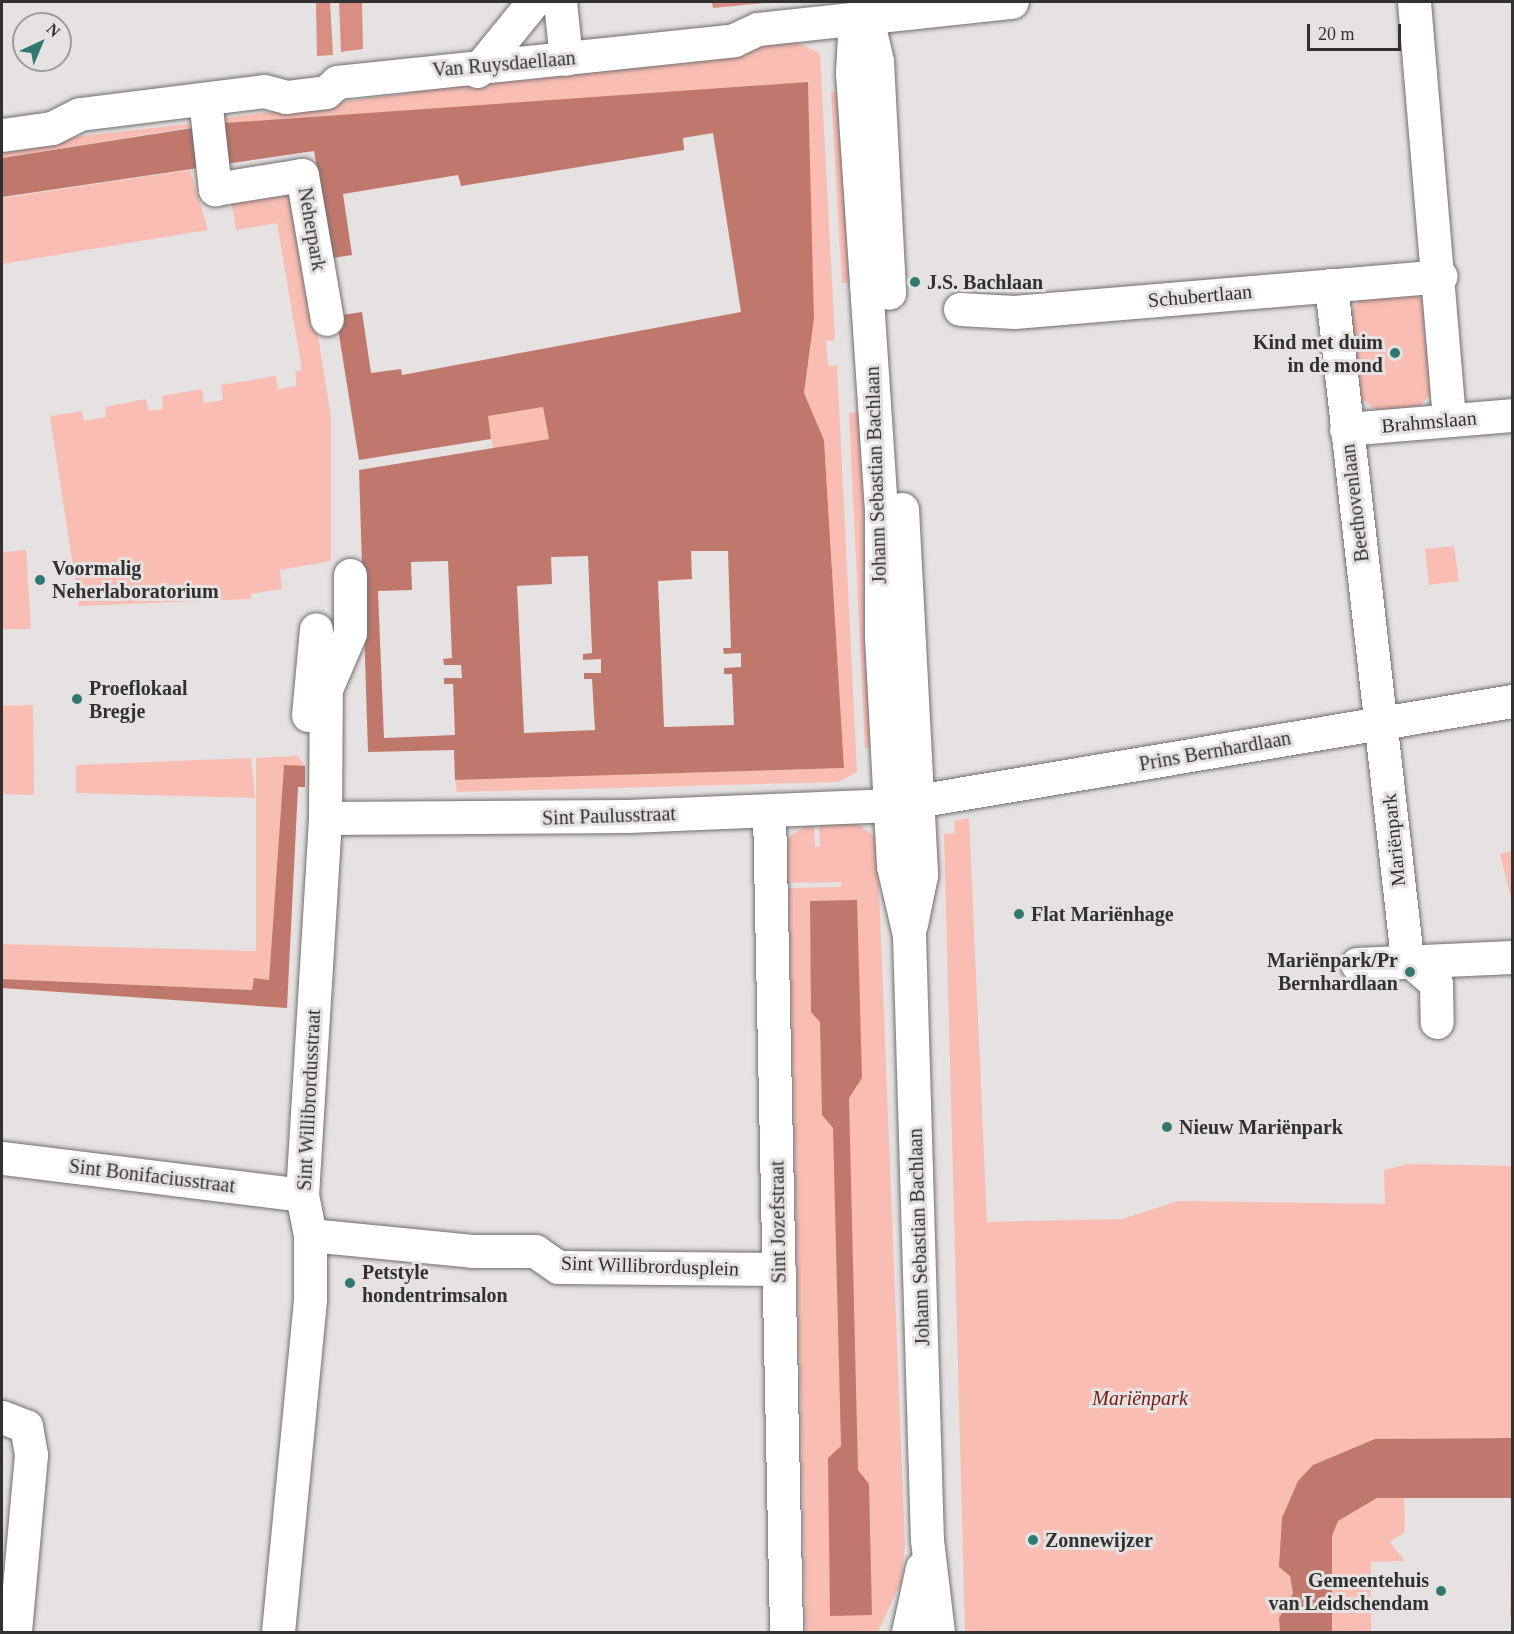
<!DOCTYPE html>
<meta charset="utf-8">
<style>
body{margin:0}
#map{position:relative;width:1514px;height:1634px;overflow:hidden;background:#e6e2e2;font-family:"Times New Roman",serif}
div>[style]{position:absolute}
.green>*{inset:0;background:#f9bdb3}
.forest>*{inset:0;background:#d88e83}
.water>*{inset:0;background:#c0786d}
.roads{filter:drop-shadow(0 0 2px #716e6e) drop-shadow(0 0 2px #716e6e)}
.minor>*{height:33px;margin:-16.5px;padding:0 16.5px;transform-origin:16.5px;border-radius:16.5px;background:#fff}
.dots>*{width:16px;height:16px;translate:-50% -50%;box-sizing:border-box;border:3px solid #e6e2e2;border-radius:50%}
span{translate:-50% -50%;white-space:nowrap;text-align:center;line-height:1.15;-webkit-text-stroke:6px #e6e2e2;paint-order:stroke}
.street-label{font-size:20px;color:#323030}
.poi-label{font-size:20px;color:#323030;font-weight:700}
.left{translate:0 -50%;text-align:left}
.right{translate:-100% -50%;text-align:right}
.park-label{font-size:20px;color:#721b14;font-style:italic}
.frame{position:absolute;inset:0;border:3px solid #323030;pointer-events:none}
.north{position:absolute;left:12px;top:12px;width:60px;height:60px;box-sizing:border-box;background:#e6e2e2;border:2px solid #9e9b9b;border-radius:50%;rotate:44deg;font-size:16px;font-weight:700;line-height:24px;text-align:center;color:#323030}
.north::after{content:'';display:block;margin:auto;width:21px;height:27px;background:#317871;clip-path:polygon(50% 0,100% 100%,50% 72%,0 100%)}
.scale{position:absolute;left:1307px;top:24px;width:94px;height:27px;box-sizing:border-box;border:3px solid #323030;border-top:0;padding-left:8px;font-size:18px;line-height:21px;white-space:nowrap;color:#323030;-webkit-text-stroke:4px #e6e2e2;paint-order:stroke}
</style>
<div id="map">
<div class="green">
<div style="clip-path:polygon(790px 40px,820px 53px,835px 340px,826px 341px,828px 366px,837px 365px,857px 772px,838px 782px,457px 792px,455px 780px,844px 768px,824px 440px,804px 393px,814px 318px,808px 83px,491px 107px,224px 123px,226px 118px)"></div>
<div style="clip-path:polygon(838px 91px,853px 283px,842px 283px,831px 92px)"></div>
<div style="clip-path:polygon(188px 124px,193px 127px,2px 158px,2px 145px)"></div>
<div style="clip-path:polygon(190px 170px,208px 230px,2px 264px,2px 198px)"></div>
<div style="clip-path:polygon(294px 188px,331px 417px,331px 561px,280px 570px,282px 589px,251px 594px,251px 599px,79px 606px,50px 416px,82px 411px,84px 421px,106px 417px,105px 407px,146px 399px,149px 411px,163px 409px,162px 396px,202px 389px,204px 403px,223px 400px,221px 385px,276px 376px,278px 389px,297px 386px,295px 372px,302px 370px,277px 223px,236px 230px,231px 199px)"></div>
<div style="clip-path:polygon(1407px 290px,1425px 301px,1436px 388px,1417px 409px,1382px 415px,1360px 397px,1349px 313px,1364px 296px)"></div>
<div style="clip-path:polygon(543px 407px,549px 439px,493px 449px,487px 416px)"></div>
<div style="clip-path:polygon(860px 412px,872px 747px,865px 748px,849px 413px)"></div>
<div style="clip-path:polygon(1454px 546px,1459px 581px,1429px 585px,1425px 549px)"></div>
<div style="clip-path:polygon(26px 550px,31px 629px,2px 629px,2px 552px)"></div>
<div style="clip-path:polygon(33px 705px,34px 795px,2px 794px,2px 706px)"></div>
<div style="clip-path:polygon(298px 756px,305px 766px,284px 766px,269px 980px,254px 978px,253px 990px,2px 979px,2px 944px,256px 951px,256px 758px)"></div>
<div style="clip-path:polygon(251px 758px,255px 798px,76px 793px,76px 765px)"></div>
<div style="clip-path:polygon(969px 818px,987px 1222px,1122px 1219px,1178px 1201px,1385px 1204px,1384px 1170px,1408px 1164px,1512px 1166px,1512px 1438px,1375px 1439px,1290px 1576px,1293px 1593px,1280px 1618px,1280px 1632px,965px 1632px,944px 834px,955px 833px,954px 821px)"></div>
<div style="clip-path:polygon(819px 824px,858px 824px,877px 838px,905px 1545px,901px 1582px,878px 1632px,806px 1632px,789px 888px,841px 887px,841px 882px,785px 883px,784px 853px,790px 836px,808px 825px,814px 825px,815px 847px,820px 846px)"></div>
<div style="clip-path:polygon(1512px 851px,1512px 902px,1500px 854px)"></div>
<div style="clip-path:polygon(1377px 1498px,1404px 1498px,1405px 1532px,1390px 1542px,1405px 1561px,1371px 1562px,1371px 1632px,1332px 1632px,1332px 1535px,1338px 1521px)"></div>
<div style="clip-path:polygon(1511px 1547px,1512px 1547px,1512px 1616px,1510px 1616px)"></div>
</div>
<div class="forest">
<div style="clip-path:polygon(316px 2px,330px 2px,333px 55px,317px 56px)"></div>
<div style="clip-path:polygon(339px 2px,362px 2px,363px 49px,341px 52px)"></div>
<div style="clip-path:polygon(712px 2px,775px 2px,713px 8px)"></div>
</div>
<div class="water">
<div style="clip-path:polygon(evenodd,808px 82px,814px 318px,804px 393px,824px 440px,844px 768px,455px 780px,454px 750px,368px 752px,359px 470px,549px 439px,543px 407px,488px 416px,491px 439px,359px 460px,336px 316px,362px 312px,371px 373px,401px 369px,402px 375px,741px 312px,713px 133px,683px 138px,684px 150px,461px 186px,458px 175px,343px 194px,352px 255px,333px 258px,314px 151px,2px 197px,2px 158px,224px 123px,808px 82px,728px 551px,731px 648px,723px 648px,724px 654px,741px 653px,741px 667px,724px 668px,724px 674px,732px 674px,734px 725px,664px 727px,658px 581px,692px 579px,691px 551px,728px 551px,808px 82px,588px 556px,592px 653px,583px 654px,583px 660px,601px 659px,601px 673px,584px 673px,584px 679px,592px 679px,595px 730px,524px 733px,517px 586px,552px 584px,551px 557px,588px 556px,808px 82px,448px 561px,452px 658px,443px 659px,444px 665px,461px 665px,462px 678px,444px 678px,444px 684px,453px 684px,455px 735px,384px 738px,378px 591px,412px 590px,411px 562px,448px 561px)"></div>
<div style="clip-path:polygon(284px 765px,305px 766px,305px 787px,298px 787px,287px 1008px,2px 988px,2px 979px,252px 990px,254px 978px,269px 980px)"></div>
<div style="clip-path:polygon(857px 900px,862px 1078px,849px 1098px,858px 1470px,869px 1484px,872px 1615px,830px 1616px,828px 1458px,841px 1446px,833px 1128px,822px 1115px,820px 1022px,811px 1012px,810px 901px)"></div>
<div style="clip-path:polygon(1512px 1438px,1512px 1498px,1377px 1498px,1338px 1521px,1332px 1536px,1332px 1632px,1280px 1632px,1279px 1618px,1293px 1593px,1290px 1576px,1279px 1567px,1282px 1518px,1298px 1481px,1313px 1465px,1375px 1439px)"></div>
</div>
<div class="roads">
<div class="minor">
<div style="left:560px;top:2px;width:57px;rotate:84deg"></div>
<div style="left:1414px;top:2px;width:419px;rotate:85.2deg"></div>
<div style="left:864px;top:5px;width:57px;rotate:76.9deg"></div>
<div style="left:877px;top:61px;width:232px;rotate:87deg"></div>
<div style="left:865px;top:16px;width:22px;rotate:120deg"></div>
<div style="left:854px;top:35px;width:38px;rotate:93deg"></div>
<div style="left:852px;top:73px;width:441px;rotate:86.2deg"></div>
<div style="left:881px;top:513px;width:124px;rotate:90deg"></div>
<div style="left:881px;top:637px;width:229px;rotate:87deg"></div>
<div style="left:893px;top:866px;width:71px;rotate:76.9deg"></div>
<div style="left:909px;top:935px;width:605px;rotate:88.3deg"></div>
<div style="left:927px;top:1540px;width:93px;rotate:83.2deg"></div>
<div style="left:477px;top:71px;width:89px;rotate:-50.9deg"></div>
<div style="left:205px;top:99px;width:91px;rotate:83.7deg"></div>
<div style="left:215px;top:189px;width:88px;rotate:-9.1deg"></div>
<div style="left:302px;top:175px;width:146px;rotate:80.2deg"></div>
<div style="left:2px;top:135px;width:50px;rotate:-8deg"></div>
<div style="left:52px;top:128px;width:31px;rotate:-27deg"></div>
<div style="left:80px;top:114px;width:185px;rotate:-7.1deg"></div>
<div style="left:264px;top:91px;width:23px;rotate:15deg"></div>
<div style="left:286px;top:97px;width:40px;rotate:-7.1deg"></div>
<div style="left:326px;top:92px;width:15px;rotate:-42deg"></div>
<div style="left:337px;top:82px;width:399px;rotate:-6deg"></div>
<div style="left:734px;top:40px;width:26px;rotate:-25deg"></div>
<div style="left:758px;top:29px;width:255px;rotate:-6.1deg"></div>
<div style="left:1331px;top:285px;width:677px;rotate:83.56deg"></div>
<div style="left:1407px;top:958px;width:38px;rotate:41deg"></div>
<div style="left:1436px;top:983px;width:39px;rotate:89deg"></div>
<div style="left:960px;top:309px;width:54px;rotate:3.2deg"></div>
<div style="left:1014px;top:312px;width:428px;rotate:-4.8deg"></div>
<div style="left:1346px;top:429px;width:167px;rotate:-4.8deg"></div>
<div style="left:902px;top:509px;width:366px;rotate:87deg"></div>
<div style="left:921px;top:875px;width:50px;rotate:101.5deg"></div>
<div style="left:308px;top:715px;width:86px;rotate:-84.7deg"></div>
<div style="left:769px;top:811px;width:821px;rotate:88.81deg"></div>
<div style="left:325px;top:818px;width:303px;rotate:-0.4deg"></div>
<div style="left:628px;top:816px;width:265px;rotate:-2.4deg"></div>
<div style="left:893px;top:805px;width:628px;rotate:-9.54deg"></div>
<div style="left:1357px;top:964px;width:155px;rotate:-2.6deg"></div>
<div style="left:2px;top:1158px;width:302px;rotate:7deg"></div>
<div style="left:310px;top:1235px;width:163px;rotate:5.6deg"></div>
<div style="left:472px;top:1251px;width:63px"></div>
<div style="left:535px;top:1251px;width:28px;rotate:35deg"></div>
<div style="left:558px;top:1267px;width:221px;rotate:0.5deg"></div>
<div style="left:2px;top:1417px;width:26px;rotate:21deg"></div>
<div style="left:26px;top:1426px;width:29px;rotate:80deg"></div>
<div style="left:31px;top:1455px;width:178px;rotate:95.2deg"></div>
<div style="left:278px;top:1632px;width:336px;rotate:-84.5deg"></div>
<div style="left:310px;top:1298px;width:63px;rotate:-90deg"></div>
<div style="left:310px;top:1235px;width:41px;rotate:-101.3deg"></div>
<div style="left:302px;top:1195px;width:378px;rotate:-86.5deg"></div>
<div style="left:325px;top:818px;width:129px;rotate:-89.6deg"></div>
<div style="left:326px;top:689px;width:61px;rotate:-66.8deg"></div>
<div style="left:350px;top:633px;width:58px;rotate:-90deg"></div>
<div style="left:908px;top:1632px;width:66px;rotate:-77.7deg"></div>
</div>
</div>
<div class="dots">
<div style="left:915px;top:282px;background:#317871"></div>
<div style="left:1395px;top:353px;background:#317871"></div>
<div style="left:40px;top:580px;background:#317871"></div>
<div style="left:77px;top:699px;background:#317871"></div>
<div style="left:1019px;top:914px;background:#317871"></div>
<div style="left:1410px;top:972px;background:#317871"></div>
<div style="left:1167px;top:1127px;background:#317871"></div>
<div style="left:350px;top:1283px;background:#317871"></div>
<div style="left:1033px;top:1540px;background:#317871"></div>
<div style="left:1441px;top:1591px;background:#317871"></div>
</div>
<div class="street-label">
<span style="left:504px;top:64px;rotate:-5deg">Van Ruysdaellaan</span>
<span style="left:312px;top:229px;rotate:80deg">Neherpark</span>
<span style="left:1200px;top:296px;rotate:-5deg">Schubertlaan</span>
<span style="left:1429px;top:422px;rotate:-5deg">Brahmslaan</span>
<span style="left:876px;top:475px;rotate:-92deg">Johann Sebastian Bachlaan</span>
<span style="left:1355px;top:503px;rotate:-97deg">Beethovenlaan</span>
<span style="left:1215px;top:751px;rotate:-10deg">Prins Bernhardlaan</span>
<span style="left:609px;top:816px;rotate:-2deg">Sint Paulusstraat</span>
<span style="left:1394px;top:840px;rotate:-96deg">Mariënpark</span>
<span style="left:309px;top:1100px;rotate:-87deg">Sint Willibrordusstraat</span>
<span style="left:152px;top:1176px;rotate:7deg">Sint Bonifaciusstraat</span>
<span style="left:778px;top:1222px;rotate:-91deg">Sint Jozefstraat</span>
<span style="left:919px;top:1237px;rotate:-92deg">Johann Sebastian Bachlaan</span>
<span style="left:650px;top:1266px;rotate:2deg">Sint Willibrordusplein</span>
</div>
<div class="poi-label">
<span class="left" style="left:927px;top:282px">J.S. Bachlaan</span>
<span class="right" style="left:1383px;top:354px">Kind met duim<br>in de mond</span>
<span class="left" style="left:52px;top:580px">Voormalig<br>Neherlaboratorium</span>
<span class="left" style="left:89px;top:700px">Proeflokaal<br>Bregje</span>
<span class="left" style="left:1031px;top:914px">Flat Mariënhage</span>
<span class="right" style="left:1398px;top:972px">Mariënpark/Pr<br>Bernhardlaan</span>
<span class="left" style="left:1179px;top:1127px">Nieuw Mariënpark</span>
<span class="left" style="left:362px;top:1284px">Petstyle<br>hondentrimsalon</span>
<span class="left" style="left:1045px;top:1540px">Zonnewijzer</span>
<span class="right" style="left:1429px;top:1592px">Gemeentehuis<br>van Leidschendam</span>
</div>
<div class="park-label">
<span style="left:1140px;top:1398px">Mariënpark</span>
</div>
<div class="frame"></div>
<div class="north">N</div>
<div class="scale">20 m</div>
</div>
